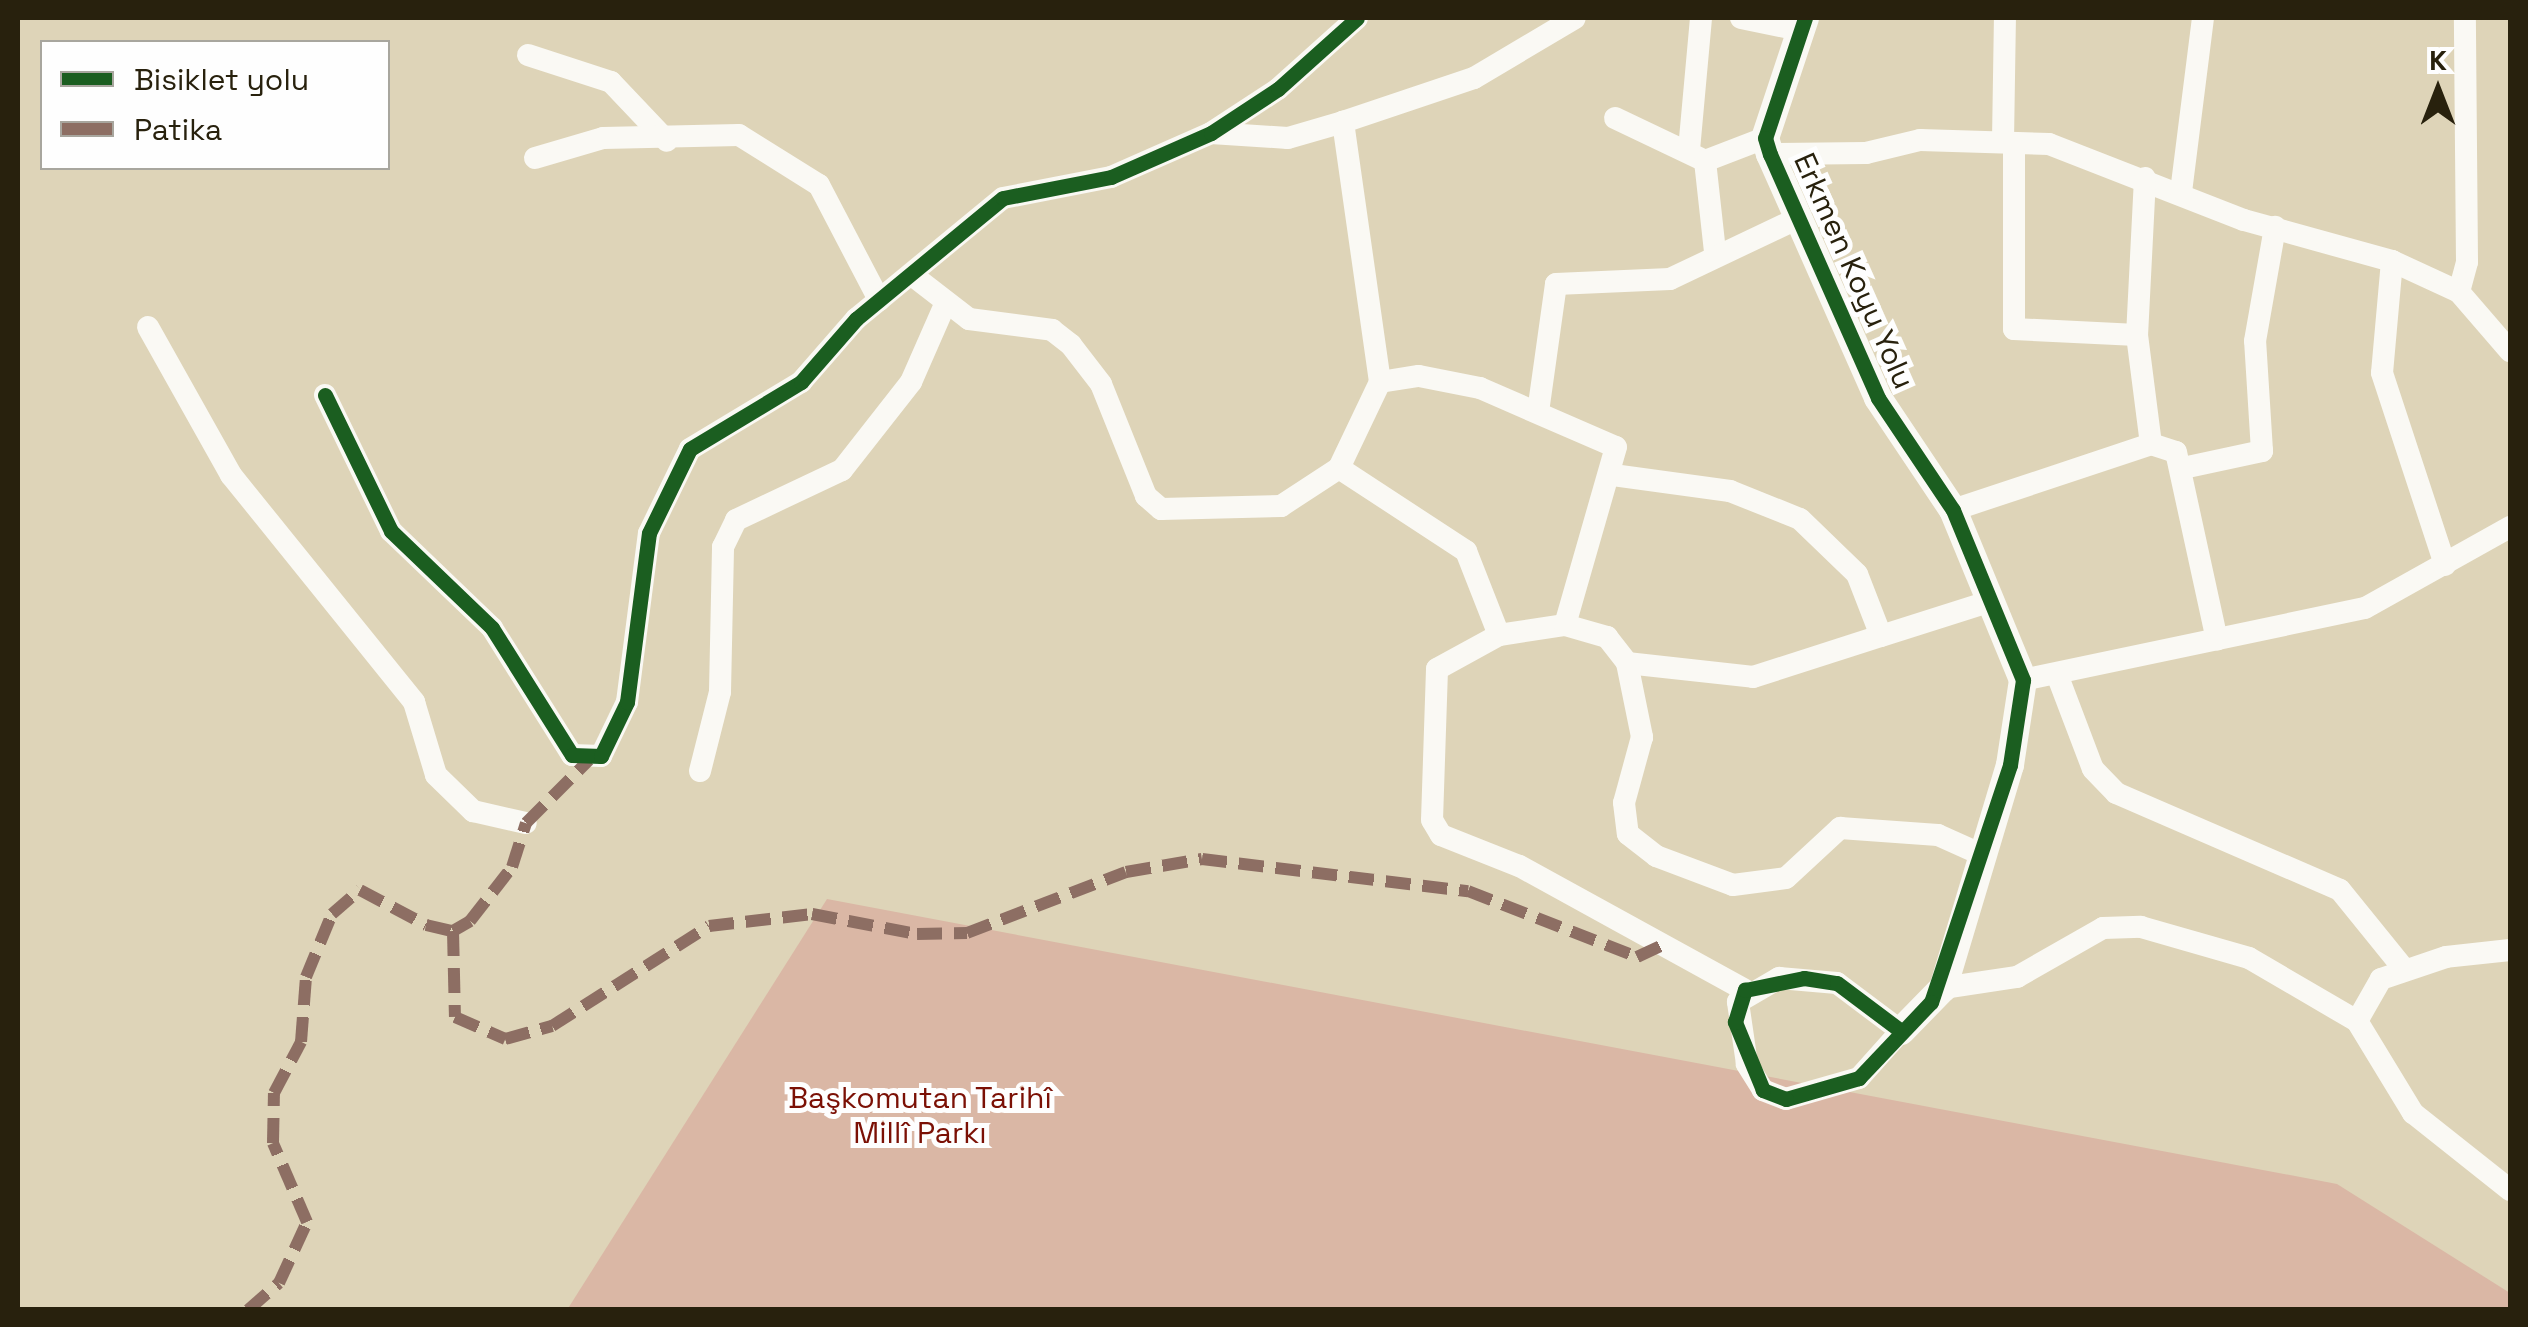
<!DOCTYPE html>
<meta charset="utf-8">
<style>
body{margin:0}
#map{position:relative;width:2528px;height:1327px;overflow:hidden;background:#ded4b8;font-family:"Space Grotesk",sans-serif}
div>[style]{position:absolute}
.green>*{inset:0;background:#dab7a5}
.minor>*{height:22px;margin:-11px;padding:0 11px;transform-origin:11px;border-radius:11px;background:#faf9f4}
.tertiary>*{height:28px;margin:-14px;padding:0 14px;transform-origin:14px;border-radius:14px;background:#faf9f4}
.quiet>*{height:12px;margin-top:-6px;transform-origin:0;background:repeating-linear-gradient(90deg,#8d6e63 0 25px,transparent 0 37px)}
.cycleway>*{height:15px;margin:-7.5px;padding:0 7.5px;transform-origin:7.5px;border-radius:7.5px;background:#1b5e20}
span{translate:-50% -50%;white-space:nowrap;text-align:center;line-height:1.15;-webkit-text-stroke:10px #fefefe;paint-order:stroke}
.street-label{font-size:30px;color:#28210d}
.park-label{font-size:30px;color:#7b1005}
.frame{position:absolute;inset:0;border:20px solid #28210d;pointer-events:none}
.legend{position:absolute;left:40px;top:40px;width:350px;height:130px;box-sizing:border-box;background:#fefefe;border:2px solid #a8a69e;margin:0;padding:12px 18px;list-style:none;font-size:30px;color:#28210d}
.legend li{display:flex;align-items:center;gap:20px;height:50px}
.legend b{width:50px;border:2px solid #a8a69e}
.north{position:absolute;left:2388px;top:40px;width:100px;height:100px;-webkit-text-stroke:8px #fefefe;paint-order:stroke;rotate:0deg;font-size:28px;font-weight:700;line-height:40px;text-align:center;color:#28210d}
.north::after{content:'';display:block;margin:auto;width:35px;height:45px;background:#28210d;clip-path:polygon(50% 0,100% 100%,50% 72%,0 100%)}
</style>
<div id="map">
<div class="green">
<div style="clip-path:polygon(827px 899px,2337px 1184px,2510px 1293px,2510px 1310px,567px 1310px)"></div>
</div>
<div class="minor">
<div style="left:1741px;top:18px;width:60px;rotate:11.5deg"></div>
<div style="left:528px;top:55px;width:87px;rotate:18deg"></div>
<div style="left:611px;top:82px;width:81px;rotate:46.5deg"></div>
<div style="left:1615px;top:118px;width:100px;rotate:25.5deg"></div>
<div style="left:1211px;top:133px;width:77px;rotate:3.7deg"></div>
<div style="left:1288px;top:138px;width:57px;rotate:-16.2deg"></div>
<div style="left:1343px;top:122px;width:138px;rotate:-18.6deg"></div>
<div style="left:1474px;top:78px;width:117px;rotate:-30.7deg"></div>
<div style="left:2003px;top:141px;width:123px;rotate:-89.1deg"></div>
<div style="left:2014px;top:143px;width:186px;rotate:90deg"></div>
<div style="left:2014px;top:329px;width:123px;rotate:2.8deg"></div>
<div style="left:1689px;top:150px;width:133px;rotate:-84.8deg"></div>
<div style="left:1770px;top:154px;width:96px;rotate:-0.6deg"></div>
<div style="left:1866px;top:153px;width:56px;rotate:-13.5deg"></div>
<div style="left:1920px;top:140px;width:129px;rotate:1.8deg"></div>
<div style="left:2049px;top:144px;width:209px;rotate:21.3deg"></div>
<div style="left:2244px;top:220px;width:154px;rotate:15.5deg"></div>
<div style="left:2392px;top:261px;width:74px;rotate:24.8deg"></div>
<div style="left:2459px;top:292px;width:78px;rotate:49.2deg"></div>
<div style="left:535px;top:158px;width:71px;rotate:-16.4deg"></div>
<div style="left:603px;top:138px;width:136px;rotate:-1.3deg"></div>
<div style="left:739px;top:135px;width:94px;rotate:32deg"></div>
<div style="left:819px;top:185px;width:130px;rotate:62.4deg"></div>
<div style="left:1705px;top:161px;width:92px;rotate:83.7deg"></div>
<div style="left:1705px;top:161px;width:64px;rotate:-21deg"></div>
<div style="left:2145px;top:178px;width:157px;rotate:92.9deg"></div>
<div style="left:2137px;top:335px;width:110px;rotate:82.7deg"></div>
<div style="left:2181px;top:192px;width:175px;rotate:-82.8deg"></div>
<div style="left:2392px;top:261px;width:112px;rotate:95.1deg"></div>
<div style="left:2382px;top:373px;width:202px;rotate:71.8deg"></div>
<div style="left:912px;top:275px;width:72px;rotate:37.7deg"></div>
<div style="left:969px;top:319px;width:84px;rotate:7.5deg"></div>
<div style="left:1052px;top:330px;width:24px;rotate:38deg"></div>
<div style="left:1071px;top:345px;width:49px;rotate:52.4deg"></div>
<div style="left:1101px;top:384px;width:121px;rotate:68.1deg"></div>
<div style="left:1146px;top:496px;width:20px;rotate:41deg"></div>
<div style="left:1161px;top:509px;width:120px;rotate:-1.4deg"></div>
<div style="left:1281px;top:506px;width:69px;rotate:-33.2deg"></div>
<div style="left:1339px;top:468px;width:95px;rotate:-64.5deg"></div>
<div style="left:1380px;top:382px;width:263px;rotate:-98.1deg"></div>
<div style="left:2459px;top:292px;width:31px;rotate:-75deg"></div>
<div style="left:2467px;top:262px;width:244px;rotate:-90.5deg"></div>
<div style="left:148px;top:327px;width:170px;rotate:60.7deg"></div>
<div style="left:231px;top:475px;width:292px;rotate:51.1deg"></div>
<div style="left:414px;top:702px;width:76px;rotate:73.2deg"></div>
<div style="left:436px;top:775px;width:52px;rotate:44.2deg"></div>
<div style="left:473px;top:811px;width:54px;rotate:12.8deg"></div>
<div style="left:1380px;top:382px;width:39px;rotate:-9deg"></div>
<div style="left:1419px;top:376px;width:62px;rotate:11.1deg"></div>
<div style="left:1480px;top:388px;width:148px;rotate:23.5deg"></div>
<div style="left:1616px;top:447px;width:185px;rotate:106deg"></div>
<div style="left:325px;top:395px;width:151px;rotate:64.1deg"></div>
<div style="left:391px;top:531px;width:140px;rotate:43.8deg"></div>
<div style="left:492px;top:628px;width:150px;rotate:57.8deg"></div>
<div style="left:572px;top:755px;width:29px;rotate:2deg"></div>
<div style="left:601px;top:756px;width:60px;rotate:-64.3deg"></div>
<div style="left:627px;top:702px;width:170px;rotate:-82.6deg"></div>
<div style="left:649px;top:533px;width:93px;rotate:-64deg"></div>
<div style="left:690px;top:449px;width:130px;rotate:-31.1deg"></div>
<div style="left:801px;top:382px;width:84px;rotate:-48.9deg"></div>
<div style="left:856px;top:319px;width:190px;rotate:-39.5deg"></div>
<div style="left:1003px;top:198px;width:110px;rotate:-11deg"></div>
<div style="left:1111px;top:177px;width:109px;rotate:-23.7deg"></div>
<div style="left:1211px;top:133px;width:80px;rotate:-33.3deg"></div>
<div style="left:1278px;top:89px;width:106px;rotate:-41.9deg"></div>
<div style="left:1538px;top:412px;width:129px;rotate:-82deg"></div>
<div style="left:1556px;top:284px;width:114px;rotate:-2.5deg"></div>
<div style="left:1670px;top:279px;width:137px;rotate:-25.4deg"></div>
<div style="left:1339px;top:468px;width:152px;rotate:33.2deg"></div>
<div style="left:1466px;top:551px;width:90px;rotate:68.6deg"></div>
<div style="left:2183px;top:468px;width:81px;rotate:-12.1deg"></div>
<div style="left:2262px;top:451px;width:110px;rotate:-93.6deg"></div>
<div style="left:2255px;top:341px;width:116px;rotate:-80deg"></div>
<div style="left:1613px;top:475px;width:118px;rotate:7.8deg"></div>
<div style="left:1730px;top:491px;width:75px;rotate:21.8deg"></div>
<div style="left:1800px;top:519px;width:79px;rotate:44deg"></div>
<div style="left:1857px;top:574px;width:66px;rotate:68.8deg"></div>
<div style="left:1881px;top:636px;width:109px;rotate:-17.6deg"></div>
<div style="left:1953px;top:510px;width:209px;rotate:-18.4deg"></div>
<div style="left:2151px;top:444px;width:26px;rotate:18deg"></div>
<div style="left:2176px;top:452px;width:192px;rotate:77.7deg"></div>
<div style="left:1627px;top:663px;width:127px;rotate:6.3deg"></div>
<div style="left:1753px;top:677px;width:134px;rotate:-17.8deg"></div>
<div style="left:2058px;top:677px;width:98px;rotate:69.2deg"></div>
<div style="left:2093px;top:769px;width:33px;rotate:46deg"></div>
<div style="left:2116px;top:793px;width:244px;rotate:23.4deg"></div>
<div style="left:2340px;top:890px;width:102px;rotate:51deg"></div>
<div style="left:2023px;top:680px;width:349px;rotate:-11.9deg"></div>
<div style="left:2365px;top:608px;width:166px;rotate:-29.2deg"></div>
<div style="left:700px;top:771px;width:81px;rotate:-75.8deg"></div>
<div style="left:720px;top:692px;width:145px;rotate:-88.8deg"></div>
<div style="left:723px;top:547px;width:30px;rotate:-64deg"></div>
<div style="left:736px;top:520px;width:117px;rotate:-25.3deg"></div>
<div style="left:842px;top:470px;width:112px;rotate:-51.9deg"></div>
<div style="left:911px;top:382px;width:82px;rotate:-66.3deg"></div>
<div style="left:2510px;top:950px;width:64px;rotate:173.8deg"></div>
<div style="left:2446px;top:957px;width:69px;rotate:161.3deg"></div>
<div style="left:2381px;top:979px;width:48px;rotate:119.7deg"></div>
<div style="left:2357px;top:1021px;width:108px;rotate:58.7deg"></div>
<div style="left:2413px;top:1113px;width:124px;rotate:38.4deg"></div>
<div style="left:1779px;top:978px;width:58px;rotate:4.9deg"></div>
<div style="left:1837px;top:983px;width:80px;rotate:36.9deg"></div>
<div style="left:1901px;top:1031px;width:63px;rotate:131.8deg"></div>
<div style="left:1859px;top:1078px;width:76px;rotate:164deg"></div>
<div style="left:1786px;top:1099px;width:25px;rotate:-159deg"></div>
<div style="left:1763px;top:1090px;width:31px;rotate:-122deg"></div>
<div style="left:1747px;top:1064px;width:63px;rotate:-98.3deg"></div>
<div style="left:1738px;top:1002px;width:48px;rotate:-30.3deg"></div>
<div style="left:1943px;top:988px;width:75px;rotate:-8.5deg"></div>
<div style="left:2017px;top:977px;width:99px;rotate:-29.7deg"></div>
<div style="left:2103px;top:928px;width:38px;rotate:-2deg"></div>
<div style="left:2141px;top:927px;width:112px;rotate:16deg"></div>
<div style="left:2249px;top:958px;width:125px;rotate:30.3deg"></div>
<div style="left:1745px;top:990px;width:258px;rotate:-151.2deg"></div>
<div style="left:1519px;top:866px;width:84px;rotate:-158.3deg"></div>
<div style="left:1441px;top:835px;width:17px;rotate:-121deg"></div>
<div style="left:1432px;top:820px;width:151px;rotate:-88.1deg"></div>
<div style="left:1437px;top:669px;width:71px;rotate:-28.7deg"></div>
<div style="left:1499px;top:635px;width:67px;rotate:-8.6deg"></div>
<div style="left:1565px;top:625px;width:44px;rotate:15.9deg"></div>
<div style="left:1607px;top:637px;width:33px;rotate:52deg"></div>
<div style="left:1627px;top:663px;width:76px;rotate:78.5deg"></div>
<div style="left:1642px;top:737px;width:68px;rotate:105.3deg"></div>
<div style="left:1624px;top:803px;width:31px;rotate:83deg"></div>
<div style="left:1628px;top:834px;width:36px;rotate:38deg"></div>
<div style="left:1656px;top:856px;width:82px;rotate:20.6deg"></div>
<div style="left:1733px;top:885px;width:53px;rotate:-7.5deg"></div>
<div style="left:1786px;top:878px;width:74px;rotate:-42.8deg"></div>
<div style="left:1840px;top:828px;width:98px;rotate:4.1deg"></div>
<div style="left:1938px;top:835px;width:44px;rotate:24.2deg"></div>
</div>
<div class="tertiary">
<div style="left:1805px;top:18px;width:126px;rotate:108.4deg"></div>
<div style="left:1765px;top:138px;width:17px;rotate:73deg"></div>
<div style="left:1770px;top:154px;width:267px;rotate:66.1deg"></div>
<div style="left:1878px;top:398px;width:135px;rotate:56.2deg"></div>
<div style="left:1953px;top:510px;width:184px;rotate:67.6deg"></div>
<div style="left:2023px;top:680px;width:86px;rotate:98.7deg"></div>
<div style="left:2010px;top:765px;width:233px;rotate:106.7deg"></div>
<div style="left:1943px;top:988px;width:60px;rotate:134.3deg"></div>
</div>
<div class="quiet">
<div style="left:453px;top:931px;width:86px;rotate:88.7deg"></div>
<div style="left:455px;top:1017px;width:55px;rotate:23.7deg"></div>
<div style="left:505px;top:1039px;width:49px;rotate:-15.5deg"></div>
<div style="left:552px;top:1026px;width:186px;rotate:-32.5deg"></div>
<div style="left:709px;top:926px;width:104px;rotate:-6.6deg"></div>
<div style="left:812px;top:914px;width:107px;rotate:10.8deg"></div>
<div style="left:917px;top:934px;width:50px;rotate:-1.1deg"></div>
<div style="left:967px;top:933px;width:170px;rotate:-21deg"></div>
<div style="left:1126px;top:872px;width:77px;rotate:-9.7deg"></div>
<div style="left:1202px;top:859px;width:268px;rotate:6.9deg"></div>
<div style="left:1468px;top:891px;width:181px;rotate:21.3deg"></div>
<div style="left:1637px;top:957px;width:31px;rotate:-25deg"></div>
<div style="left:248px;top:1310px;width:41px;rotate:-41.1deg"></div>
<div style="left:279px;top:1283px;width:67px;rotate:-65.3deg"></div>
<div style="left:307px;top:1222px;width:86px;rotate:-113.3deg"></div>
<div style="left:273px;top:1143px;width:50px;rotate:-88.9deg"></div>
<div style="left:274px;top:1093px;width:58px;rotate:-62.1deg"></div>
<div style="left:301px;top:1042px;width:65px;rotate:-85.6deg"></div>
<div style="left:306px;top:977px;width:68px;rotate:-67.6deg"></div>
<div style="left:332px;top:914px;width:37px;rotate:-41deg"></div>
<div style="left:360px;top:890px;width:75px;rotate:27.9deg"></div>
<div style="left:426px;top:925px;width:28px;rotate:13deg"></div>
<div style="left:453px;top:931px;width:20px;rotate:-30deg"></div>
<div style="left:470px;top:921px;width:68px;rotate:-52.1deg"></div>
<div style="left:512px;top:867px;width:46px;rotate:-72.3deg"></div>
<div style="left:526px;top:823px;width:89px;rotate:-45deg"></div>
</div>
<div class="cycleway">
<div style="left:1805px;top:18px;width:126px;rotate:108.4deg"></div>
<div style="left:1765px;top:138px;width:17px;rotate:73deg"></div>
<div style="left:1770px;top:154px;width:267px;rotate:66.1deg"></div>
<div style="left:1878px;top:398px;width:135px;rotate:56.2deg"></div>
<div style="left:1953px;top:510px;width:184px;rotate:67.6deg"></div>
<div style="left:2023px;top:680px;width:86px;rotate:98.7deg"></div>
<div style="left:2010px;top:765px;width:250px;rotate:108.4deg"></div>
<div style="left:1931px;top:1002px;width:105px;rotate:133.5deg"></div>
<div style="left:1859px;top:1078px;width:76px;rotate:164deg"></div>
<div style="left:1786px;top:1099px;width:25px;rotate:-159deg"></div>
<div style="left:1763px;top:1090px;width:74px;rotate:-112.4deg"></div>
<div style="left:1735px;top:1022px;width:34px;rotate:-73deg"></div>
<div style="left:1745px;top:990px;width:60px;rotate:-11.5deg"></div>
<div style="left:1804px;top:978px;width:33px;rotate:9deg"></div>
<div style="left:1837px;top:983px;width:80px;rotate:36.9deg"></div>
<div style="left:325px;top:395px;width:151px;rotate:64.1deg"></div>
<div style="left:391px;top:531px;width:140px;rotate:43.8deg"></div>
<div style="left:492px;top:628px;width:150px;rotate:57.8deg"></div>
<div style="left:572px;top:755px;width:29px;rotate:2deg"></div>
<div style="left:601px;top:756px;width:60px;rotate:-64.3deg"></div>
<div style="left:627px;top:702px;width:170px;rotate:-82.6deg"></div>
<div style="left:649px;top:533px;width:93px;rotate:-64deg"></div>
<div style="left:690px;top:449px;width:130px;rotate:-31.1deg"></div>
<div style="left:801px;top:382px;width:84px;rotate:-48.9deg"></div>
<div style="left:856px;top:319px;width:190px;rotate:-39.5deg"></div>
<div style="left:1003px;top:198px;width:110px;rotate:-11deg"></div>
<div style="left:1111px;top:177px;width:109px;rotate:-23.7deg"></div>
<div style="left:1211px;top:133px;width:80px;rotate:-33.3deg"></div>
<div style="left:1278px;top:89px;width:106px;rotate:-41.9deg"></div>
</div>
<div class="street-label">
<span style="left:1854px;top:271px;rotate:66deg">Erkmen Koyu Yolu</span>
</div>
<div class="park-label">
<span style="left:920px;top:1115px">Başkomutan Tarihî<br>Millî Parkı</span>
</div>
<div class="frame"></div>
<ul class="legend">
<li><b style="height:12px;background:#1b5e20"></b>Bisiklet yolu</li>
<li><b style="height:12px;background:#8d6e63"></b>Patika</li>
</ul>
<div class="north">K</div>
</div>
